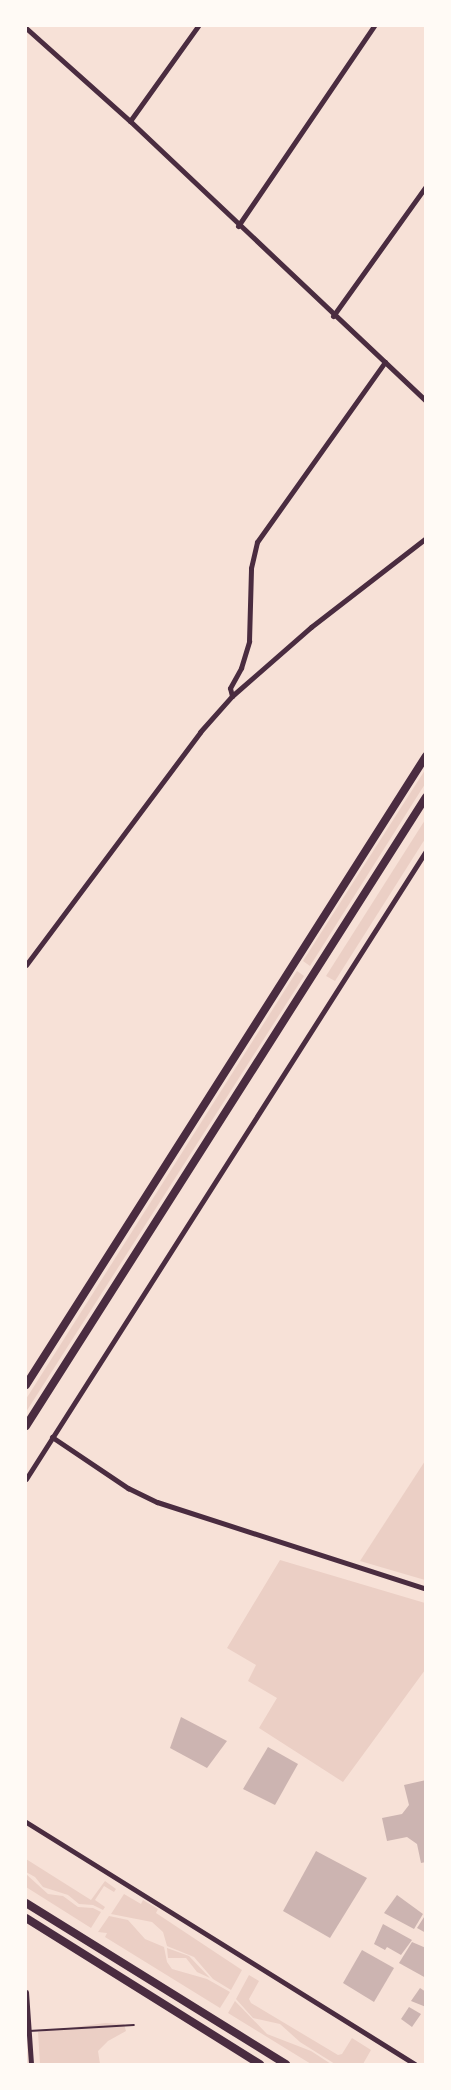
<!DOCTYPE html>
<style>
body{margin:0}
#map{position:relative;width:451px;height:2090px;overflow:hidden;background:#f7e1d7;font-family:"Space Grotesk",sans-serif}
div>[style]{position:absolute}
.green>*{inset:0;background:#ebcfc5}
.building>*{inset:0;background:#ccb4b1}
.service>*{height:2px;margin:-1px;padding:0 1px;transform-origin:1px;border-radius:1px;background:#4a2c40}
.minor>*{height:5px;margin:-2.5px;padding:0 2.5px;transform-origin:2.5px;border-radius:2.5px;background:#4a2c40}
.primary>*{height:8px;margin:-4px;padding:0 4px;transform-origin:4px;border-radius:4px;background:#4a2c40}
span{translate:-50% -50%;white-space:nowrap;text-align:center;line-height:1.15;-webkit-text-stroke:4.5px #fffaf5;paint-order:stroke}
.frame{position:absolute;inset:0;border:27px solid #fffaf5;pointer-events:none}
</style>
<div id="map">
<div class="green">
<div style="clip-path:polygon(425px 770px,425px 784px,310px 966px,303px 961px)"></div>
<div style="clip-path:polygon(425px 820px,425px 839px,335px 981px,326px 976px)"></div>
<div style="clip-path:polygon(297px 971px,304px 976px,26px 1412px,26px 1399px)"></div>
<div style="clip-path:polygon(425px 1461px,426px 1580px,425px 1580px,360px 1561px)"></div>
<div style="clip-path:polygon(280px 1560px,425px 1603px,425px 1670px,343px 1782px,259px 1728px,277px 1698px,248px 1681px,256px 1665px,227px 1648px)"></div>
<div style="clip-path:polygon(26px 1859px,91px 1900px,105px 1881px,116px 1889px,114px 1892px,104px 1886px,95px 1900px,105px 1907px,103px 1910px,93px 1905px,79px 1904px,68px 1895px,43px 1887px,35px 1877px,26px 1872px)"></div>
<div style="clip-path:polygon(26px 1874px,48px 1894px,63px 1896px,78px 1907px,93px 1908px,101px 1912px,91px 1928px,26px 1887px)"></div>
<div style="clip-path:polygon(124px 1894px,141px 1904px,143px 1900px,158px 1909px,156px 1913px,242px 1970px,231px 1990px,213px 1979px,194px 1957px,167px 1946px,163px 1932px,152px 1922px,111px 1914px)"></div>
<div style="clip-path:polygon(109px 1916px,128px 1920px,145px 1939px,164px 1947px,167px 1962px,172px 1969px,207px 1979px,230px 1992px,220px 2008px,105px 1937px,107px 1933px,98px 1932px)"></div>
<div style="clip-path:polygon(167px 1948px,189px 1956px,210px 1978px,197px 1972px,186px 1958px,168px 1958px)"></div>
<div style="clip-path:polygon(249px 1975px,259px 1981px,249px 1999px,251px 2003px,338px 2055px,342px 2054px,352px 2038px,371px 2050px,363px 2064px,335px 2064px,300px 2042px,280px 2024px,253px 2018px,236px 1999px)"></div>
<div style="clip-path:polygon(235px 2001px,267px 2034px,311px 2051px,331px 2064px,311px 2064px,228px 2013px)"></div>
<div style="clip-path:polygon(105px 2023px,124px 2024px,126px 2031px,108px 2041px,98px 2051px,100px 2064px,40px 2064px,38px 2032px)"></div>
</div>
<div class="building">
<div style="clip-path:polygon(181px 1717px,227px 1741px,207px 1768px,170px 1748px)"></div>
<div style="clip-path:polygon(268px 1747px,298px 1764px,275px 1805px,243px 1789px)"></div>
<div style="clip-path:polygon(426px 1780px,426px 1862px,421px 1863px,417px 1844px,407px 1837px,387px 1841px,382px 1818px,402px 1814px,409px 1805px,404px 1785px)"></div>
<div style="clip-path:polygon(316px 1851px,367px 1878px,330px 1938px,283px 1911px)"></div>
<div style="clip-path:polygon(397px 1895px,423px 1914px,414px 1929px,384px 1913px)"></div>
<div style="clip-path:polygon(426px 1914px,426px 1933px,417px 1928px)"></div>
<div style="clip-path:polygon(383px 1924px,412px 1940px,401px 1955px,387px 1947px,385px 1950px,374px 1944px)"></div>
<div style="clip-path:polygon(412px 1942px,426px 1948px,426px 1978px,399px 1963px)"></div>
<div style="clip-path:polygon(362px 1950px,394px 1968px,374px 2002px,343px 1983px)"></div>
<div style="clip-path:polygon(420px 1988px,426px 1992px,426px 2007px,411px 2001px)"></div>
<div style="clip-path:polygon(409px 2007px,421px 2014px,412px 2027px,401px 2019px)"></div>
</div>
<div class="service">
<div style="left:29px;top:2031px;width:105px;rotate:-3.3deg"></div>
</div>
<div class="minor">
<div style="left:26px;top:28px;width:140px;rotate:41.8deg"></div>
<div style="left:130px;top:121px;width:407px;rotate:43.4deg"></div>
<div style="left:130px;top:121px;width:117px;rotate:-54.4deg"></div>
<div style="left:238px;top:226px;width:242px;rotate:-55.8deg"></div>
<div style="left:333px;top:316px;width:160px;rotate:-54.4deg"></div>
<div style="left:232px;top:696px;width:8px;rotate:-104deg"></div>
<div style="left:230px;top:688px;width:23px;rotate:-61deg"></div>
<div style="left:241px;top:668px;width:28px;rotate:-73deg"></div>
<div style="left:249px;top:641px;width:73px;rotate:-88.4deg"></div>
<div style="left:251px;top:568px;width:27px;rotate:-77deg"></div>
<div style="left:257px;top:542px;width:221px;rotate:-54.6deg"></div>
<div style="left:26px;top:965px;width:291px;rotate:-53.2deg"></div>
<div style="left:200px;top:732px;width:48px;rotate:-48.4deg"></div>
<div style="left:232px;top:696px;width:105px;rotate:-41.1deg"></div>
<div style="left:311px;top:627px;width:145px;rotate:-37.7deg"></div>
<div style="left:52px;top:1437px;width:92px;rotate:33.9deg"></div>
<div style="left:128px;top:1488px;width:32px;rotate:26deg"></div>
<div style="left:157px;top:1502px;width:283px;rotate:17.9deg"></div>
<div style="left:26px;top:1479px;width:745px;rotate:-57.51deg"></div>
<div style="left:26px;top:1822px;width:458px;rotate:31.9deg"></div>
<div style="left:26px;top:1992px;width:72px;rotate:86deg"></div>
</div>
<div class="primary">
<div style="left:26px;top:1385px;width:745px;rotate:-57.55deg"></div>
<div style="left:26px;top:1426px;width:745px;rotate:-57.55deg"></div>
<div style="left:26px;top:1903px;width:306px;rotate:31.8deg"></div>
<div style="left:26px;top:1918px;width:276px;rotate:32deg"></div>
</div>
<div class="frame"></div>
</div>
